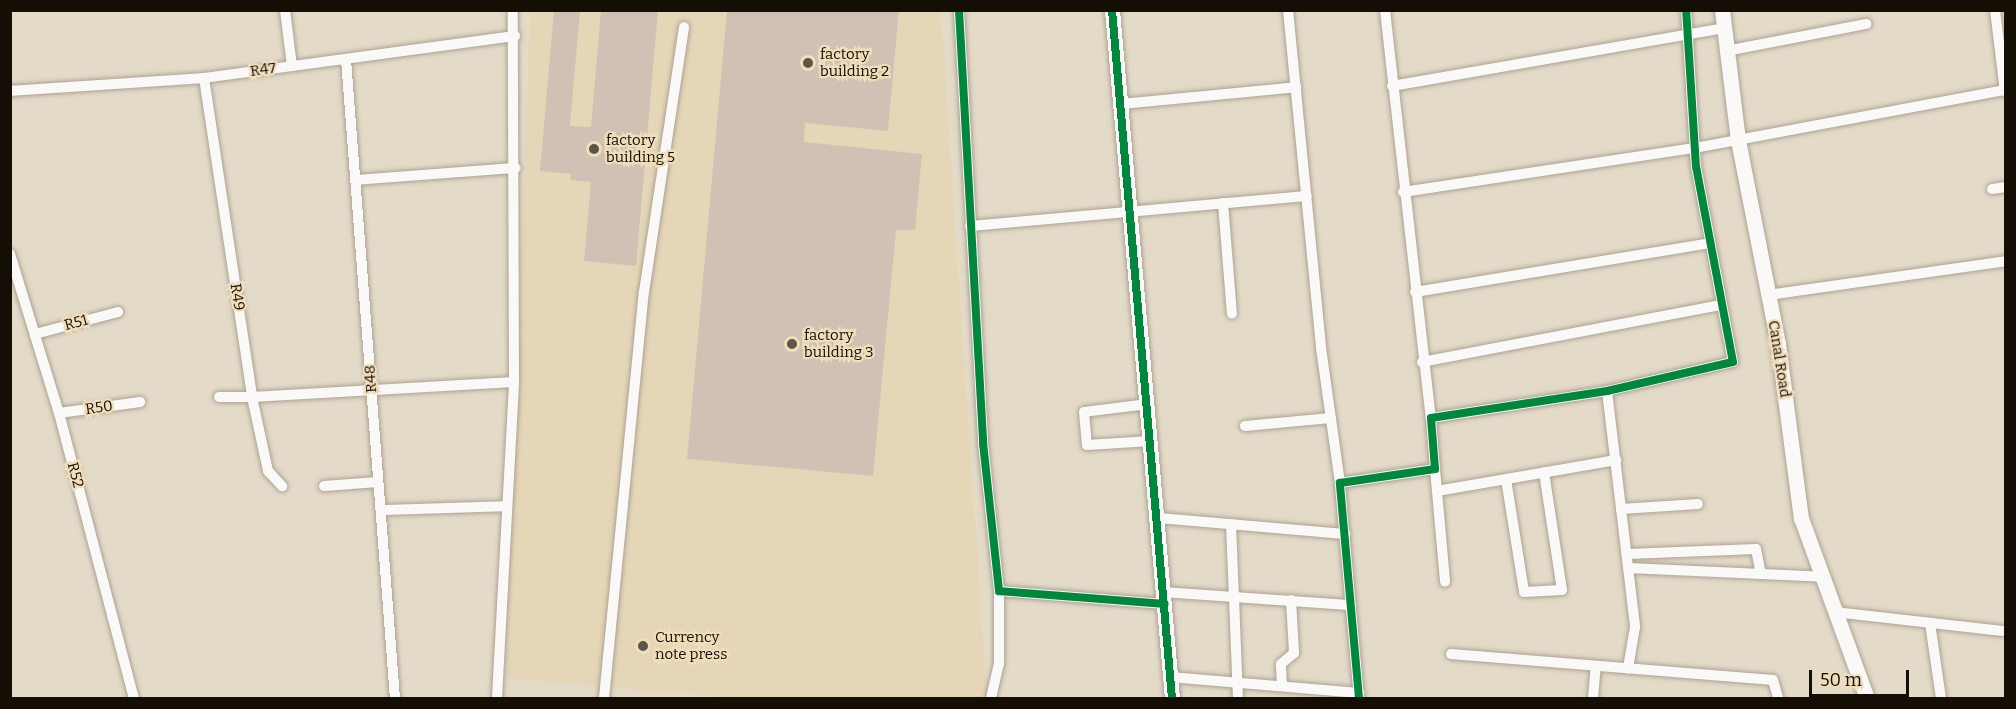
<!DOCTYPE html>
<style>
body{margin:0}
#map{position:relative;width:2016px;height:709px;overflow:hidden;background:#e4dac8;font-family:Bitter,serif}
div>[style]{position:absolute}
.built>*{inset:0;background:#e6d6b8}
.building>*{inset:0;background:#cfc2b4}
.roads{filter:drop-shadow(0 0 2px #aba395) drop-shadow(0 0 2px #aba395)}
.street>*{height:10px;margin:-5px;padding:0 5px;transform-origin:5px;border-radius:5px;background:#fbf9f7}
.secondary>*{height:15px;margin:-7.5px;padding:0 7.5px;transform-origin:7.5px;border-radius:7.5px;background:#fbf9f7}
.cycleway>*{height:8px;margin:-4px;padding:0 4px;transform-origin:4px;border-radius:4px;background:#00873e}
.dots>*{width:16px;height:16px;translate:-50% -50%;box-sizing:border-box;border:3px solid #f0ddbc;border-radius:50%}
span{translate:-50% -50%;white-space:nowrap;text-align:center;line-height:1.15;-webkit-text-stroke:4.5px #f0ddbc;paint-order:stroke}
.poi-label{font-size:15px;color:#140e04}
.left{translate:0 -50%;text-align:left}
.street-label{font-size:15px;color:#140e04}
.frame{position:absolute;inset:0;border:12px solid #140e04;pointer-events:none}
.scale{position:absolute;left:1809px;top:670px;width:100px;height:27px;box-sizing:border-box;border:3px solid #140e04;border-top:0;padding-left:8px;font-size:18px;line-height:21px;white-space:nowrap;color:#140e04;-webkit-text-stroke:4px #f0ddbc;paint-order:stroke}
</style>
<div id="map">
<div class="built">
<div style="clip-path:polygon(530px 11px,941px 11px,987px 698px,736px 698px,506px 678px)"></div>
</div>
<div class="building">
<div style="clip-path:polygon(554px 10px,580px 10px,570px 126px,591px 127px,601px 10px,658px 10px,636px 266px,584px 261px,591px 182px,570px 180px,571px 174px,540px 171px)"></div>
<div style="clip-path:polygon(727px 10px,899px 10px,888px 131px,805px 123px,804px 142px,922px 154px,915px 230px,896px 230px,873px 476px,687px 459px)"></div>
</div>
<div class="roads">
<div class="street">
<div style="left:285px;top:10px;width:56px;rotate:82.9deg"></div>
<div style="left:959px;top:10px;width:434px;rotate:86.8deg"></div>
<div style="left:983px;top:443px;width:149px;rotate:83.8deg"></div>
<div style="left:999px;top:591px;width:166px;rotate:4.5deg"></div>
<div style="left:1288px;top:10px;width:340px;rotate:84.4deg"></div>
<div style="left:1321px;top:348px;width:136px;rotate:82deg"></div>
<div style="left:1385px;top:10px;width:411px;rotate:83.6deg"></div>
<div style="left:1995px;top:10px;width:82px;rotate:83deg"></div>
<div style="left:1726px;top:51px;width:143px;rotate:-10.9deg"></div>
<div style="left:346px;top:59px;width:641px;rotate:85.62deg"></div>
<div style="left:204px;top:78px;width:323px;rotate:81.4deg"></div>
<div style="left:252px;top:397px;width:262px;rotate:-3.3deg"></div>
<div style="left:1392px;top:86px;width:337px;rotate:-9.9deg"></div>
<div style="left:10px;top:91px;width:194px;rotate:-3.8deg"></div>
<div style="left:204px;top:78px;width:314px;rotate:-7.7deg"></div>
<div style="left:1121px;top:104px;width:176px;rotate:-5.5deg"></div>
<div style="left:355px;top:180px;width:161px;rotate:-4.3deg"></div>
<div style="left:1992px;top:189px;width:14px;rotate:-8deg"></div>
<div style="left:1403px;top:192px;width:295px;rotate:-8.6deg"></div>
<div style="left:1695px;top:148px;width:316px;rotate:-10.6deg"></div>
<div style="left:1223px;top:203px;width:111px;rotate:85.4deg"></div>
<div style="left:970px;top:226px;width:338px;rotate:-5.1deg"></div>
<div style="left:10px;top:254px;width:166px;rotate:72.9deg"></div>
<div style="left:59px;top:413px;width:295px;rotate:75.3deg"></div>
<div style="left:1415px;top:292px;width:299px;rotate:-9.4deg"></div>
<div style="left:1768px;top:295px;width:240px;rotate:-8.1deg"></div>
<div style="left:35px;top:334px;width:86px;rotate:-14.8deg"></div>
<div style="left:1422px;top:362px;width:305px;rotate:-10.8deg"></div>
<div style="left:1607px;top:391px;width:238px;rotate:83.2deg"></div>
<div style="left:1635px;top:627px;width:42px;rotate:99.7deg"></div>
<div style="left:219px;top:397px;width:33px"></div>
<div style="left:252px;top:397px;width:76px;rotate:77.8deg"></div>
<div style="left:268px;top:471px;width:21px;rotate:47deg"></div>
<div style="left:1148px;top:404px;width:64px;rotate:172.9deg"></div>
<div style="left:1084px;top:412px;width:33px;rotate:85deg"></div>
<div style="left:1087px;top:445px;width:64px;rotate:-3.6deg"></div>
<div style="left:59px;top:413px;width:82px;rotate:-7.7deg"></div>
<div style="left:1245px;top:426px;width:86px;rotate:-5.3deg"></div>
<div style="left:1435px;top:469px;width:113px;rotate:84.9deg"></div>
<div style="left:1506px;top:479px;width:114px;rotate:80.9deg"></div>
<div style="left:1524px;top:592px;width:38px;rotate:-3deg"></div>
<div style="left:1562px;top:590px;width:119px;rotate:-98.7deg"></div>
<div style="left:324px;top:486px;width:54px;rotate:-4.2deg"></div>
<div style="left:1437px;top:491px;width:182px;rotate:-9.8deg"></div>
<div style="left:1621px;top:509px;width:77px;rotate:-3.7deg"></div>
<div style="left:381px;top:510px;width:126px;rotate:-1.8deg"></div>
<div style="left:1158px;top:518px;width:188px;rotate:4.9deg"></div>
<div style="left:1231px;top:524px;width:174px;rotate:87.7deg"></div>
<div style="left:1627px;top:554px;width:129px;rotate:-2.2deg"></div>
<div style="left:1756px;top:549px;width:25px;rotate:79deg"></div>
<div style="left:1628px;top:568px;width:195px;rotate:2.6deg"></div>
<div style="left:1164px;top:592px;width:187px;rotate:4deg"></div>
<div style="left:1835px;top:612px;width:168px;rotate:6.5deg"></div>
<div style="left:1930px;top:623px;width:76px;rotate:81.7deg"></div>
<div style="left:1451px;top:654px;width:323px;rotate:4.6deg"></div>
<div style="left:1773px;top:680px;width:19px;rotate:74deg"></div>
<div style="left:1170px;top:677px;width:190px;rotate:4.8deg"></div>
<div style="left:1282px;top:686px;width:22px;rotate:-93deg"></div>
<div style="left:1281px;top:664px;width:17px;rotate:-40deg"></div>
<div style="left:1294px;top:653px;width:53px;rotate:-93.2deg"></div>
<div style="left:497px;top:698px;width:316px;rotate:-86.9deg"></div>
<div style="left:514px;top:382px;width:372px;rotate:-90.2deg"></div>
<div style="left:604px;top:698px;width:408px;rotate:-84.4deg"></div>
<div style="left:644px;top:292px;width:268px;rotate:-81.4deg"></div>
<div style="left:991px;top:698px;width:35px;rotate:-77deg"></div>
<div style="left:999px;top:664px;width:73px;rotate:-90deg"></div>
<div style="left:1359px;top:698px;width:216px;rotate:-95.1deg"></div>
<div style="left:1340px;top:483px;width:96px;rotate:-8.4deg"></div>
<div style="left:1435px;top:469px;width:51px;rotate:-94.5deg"></div>
<div style="left:1431px;top:418px;width:178px;rotate:-8.7deg"></div>
<div style="left:1607px;top:391px;width:129px;rotate:-13deg"></div>
<div style="left:1733px;top:362px;width:198px;rotate:-100.7deg"></div>
<div style="left:1696px;top:167px;width:157px;rotate:-93.6deg"></div>
<div style="left:1593px;top:698px;width:32px;rotate:-85deg"></div>
</div>
<div class="secondary">
<div style="left:1112px;top:10px;width:691px;rotate:85.02deg"></div>
<div style="left:1722px;top:10px;width:131px;rotate:83deg"></div>
<div style="left:1738px;top:140px;width:208px;rotate:78.9deg"></div>
<div style="left:1778px;top:344px;width:176px;rotate:82.5deg"></div>
<div style="left:1801px;top:518px;width:192px;rotate:69.9deg"></div>
</div>
</div>
<div class="cycleway">
<div style="left:959px;top:10px;width:434px;rotate:86.8deg"></div>
<div style="left:983px;top:443px;width:149px;rotate:83.8deg"></div>
<div style="left:999px;top:591px;width:166px;rotate:4.5deg"></div>
<div style="left:1112px;top:10px;width:691px;rotate:85.02deg"></div>
<div style="left:1359px;top:698px;width:216px;rotate:-95.1deg"></div>
<div style="left:1340px;top:483px;width:96px;rotate:-8.4deg"></div>
<div style="left:1435px;top:469px;width:51px;rotate:-94.5deg"></div>
<div style="left:1431px;top:418px;width:178px;rotate:-8.7deg"></div>
<div style="left:1607px;top:391px;width:129px;rotate:-13deg"></div>
<div style="left:1733px;top:362px;width:198px;rotate:-100.7deg"></div>
<div style="left:1696px;top:167px;width:157px;rotate:-93.6deg"></div>
</div>
<div class="dots">
<div style="left:808px;top:63px;background:#5d5549"></div>
<div style="left:594px;top:149px;background:#5d5549"></div>
<div style="left:792px;top:344px;background:#5d5549"></div>
<div style="left:643px;top:646px;background:#5d5549"></div>
</div>
<div class="poi-label">
<span class="left" style="left:820px;top:63px">factory<br>building 2</span>
<span class="left" style="left:606px;top:149px">factory<br>building 5</span>
<span class="left" style="left:804px;top:344px">factory<br>building 3</span>
<span class="left" style="left:655px;top:646px">Currency<br>note press</span>
</div>
<div class="street-label">
<span style="left:263px;top:70px;rotate:-8deg">R47</span>
<span style="left:237px;top:297px;rotate:81deg">R49</span>
<span style="left:76px;top:323px;rotate:-15deg">R51</span>
<span style="left:1779px;top:359px;rotate:81deg">Canal Road</span>
<span style="left:371px;top:379px;rotate:-94deg">R48</span>
<span style="left:99px;top:408px;rotate:-8deg">R50</span>
<span style="left:75px;top:475px;rotate:75deg">R52</span>
</div>
<div class="frame"></div>
<div class="scale">50 m</div>
</div>
